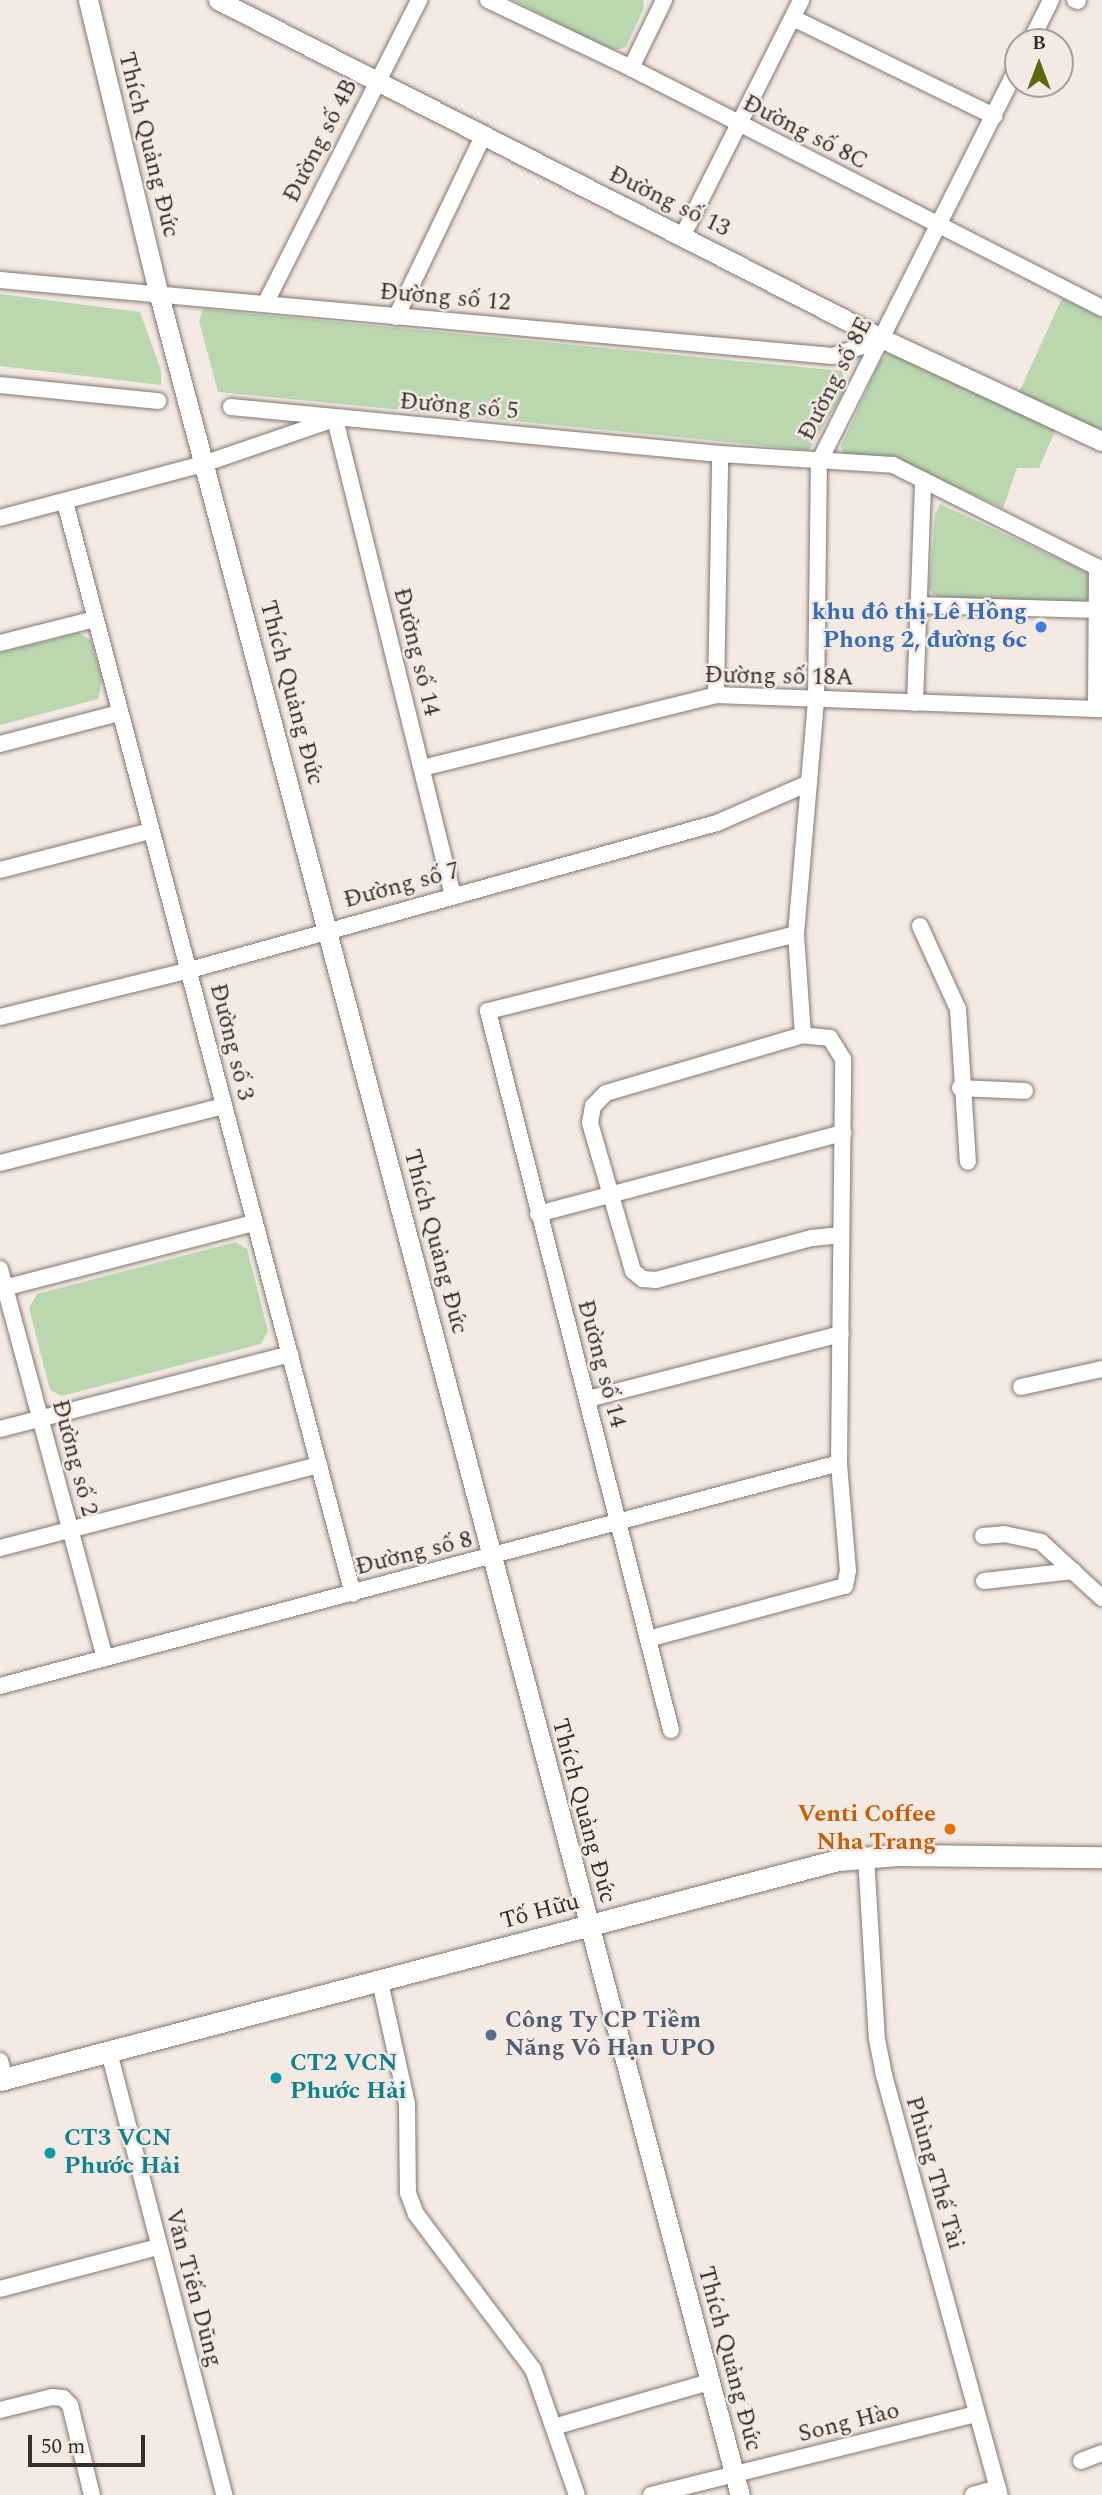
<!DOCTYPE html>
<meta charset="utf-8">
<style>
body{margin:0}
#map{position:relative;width:1102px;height:2495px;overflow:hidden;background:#f4eae3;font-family:Spectral,serif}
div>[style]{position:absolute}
.green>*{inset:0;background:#bad7b0}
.roads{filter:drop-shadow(0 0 2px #807771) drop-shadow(0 0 2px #807771)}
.minor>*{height:16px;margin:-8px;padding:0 8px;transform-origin:8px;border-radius:8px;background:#fff}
.tertiary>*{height:19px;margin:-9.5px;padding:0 9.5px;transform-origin:9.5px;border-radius:9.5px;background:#fff}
.secondary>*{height:21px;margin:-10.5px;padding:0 10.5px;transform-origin:10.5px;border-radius:10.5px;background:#fff}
.dots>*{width:19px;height:19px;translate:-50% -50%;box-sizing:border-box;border:4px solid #f4eae3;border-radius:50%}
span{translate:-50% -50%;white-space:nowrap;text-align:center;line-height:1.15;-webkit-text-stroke:5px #f4eae3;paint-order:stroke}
.street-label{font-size:24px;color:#332f2c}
.shop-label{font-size:24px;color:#366cbe;font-weight:700}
.right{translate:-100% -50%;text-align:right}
.food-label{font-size:24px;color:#c56008;font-weight:700}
.service-label{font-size:24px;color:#4e5e75;font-weight:700}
.left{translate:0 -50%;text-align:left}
.culture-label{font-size:24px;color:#0d838f;font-weight:700}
.north{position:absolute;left:1004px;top:28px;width:70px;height:70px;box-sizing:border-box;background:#f4eae3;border:2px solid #a79f9a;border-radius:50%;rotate:0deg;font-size:19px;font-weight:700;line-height:28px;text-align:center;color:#332f2c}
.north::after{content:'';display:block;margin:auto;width:24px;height:32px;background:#5b680e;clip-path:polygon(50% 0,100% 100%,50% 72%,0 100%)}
.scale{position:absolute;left:28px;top:2435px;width:117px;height:32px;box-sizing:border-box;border:4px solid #332f2c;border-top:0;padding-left:9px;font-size:21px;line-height:24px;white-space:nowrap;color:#332f2c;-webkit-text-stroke:5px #f4eae3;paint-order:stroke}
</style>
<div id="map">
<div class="green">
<div style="clip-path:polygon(513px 0,643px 0,644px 8px,626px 47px,612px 51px)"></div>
<div style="clip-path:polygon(0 294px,140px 312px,161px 370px,161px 385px,0 366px)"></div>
<div style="clip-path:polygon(1062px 298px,1102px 318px,1102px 435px,1017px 397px)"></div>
<div style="clip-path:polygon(203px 309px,842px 371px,847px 387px,809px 450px,218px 392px,199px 321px)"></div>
<div style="clip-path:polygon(891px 350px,1056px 429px,1039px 468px,1017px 468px,1003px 508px,901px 462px,844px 456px,841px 446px,880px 362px)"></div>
<div style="clip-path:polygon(940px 504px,1089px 573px,1089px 598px,1081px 602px,943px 600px,933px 594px,929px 588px,935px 515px)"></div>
<div style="clip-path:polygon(79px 633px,91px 640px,102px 681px,98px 699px,0 725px,0 653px)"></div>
<div style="clip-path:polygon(236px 1242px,247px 1249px,268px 1331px,261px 1344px,62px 1396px,50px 1390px,29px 1308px,37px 1294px)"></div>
</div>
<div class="roads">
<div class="minor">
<div style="left:488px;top:0;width:158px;rotate:25.4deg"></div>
<div style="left:631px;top:68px;width:529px;rotate:27deg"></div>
<div style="left:1075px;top:0;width:3px;rotate:18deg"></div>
<div style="left:793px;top:18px;width:224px;rotate:26deg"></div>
<div style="left:1030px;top:42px;width:47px;rotate:-63.4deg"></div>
<div style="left:631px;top:68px;width:76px;rotate:-64.1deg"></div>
<div style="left:683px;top:235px;width:263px;rotate:-63.3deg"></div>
<div style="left:0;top:280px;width:836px;rotate:5.21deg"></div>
<div style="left:833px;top:356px;width:53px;rotate:-18.8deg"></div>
<div style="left:265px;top:304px;width:341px;rotate:-63.1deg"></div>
<div style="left:396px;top:317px;width:199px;rotate:-64.3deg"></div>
<div style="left:0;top:385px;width:159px;rotate:5.8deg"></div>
<div style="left:231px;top:407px;width:491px;rotate:5.5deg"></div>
<div style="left:720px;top:454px;width:173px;rotate:3.6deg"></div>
<div style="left:893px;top:465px;width:228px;rotate:26.6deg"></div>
<div style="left:1097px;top:567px;width:142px;rotate:90.4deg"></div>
<div style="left:335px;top:419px;width:492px;rotate:76.1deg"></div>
<div style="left:65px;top:502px;width:1129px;rotate:75.23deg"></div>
<div style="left:0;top:518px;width:213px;rotate:-14.9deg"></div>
<div style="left:206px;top:463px;width:130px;rotate:-18.9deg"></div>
<div style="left:917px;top:605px;width:182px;rotate:1.6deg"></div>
<div style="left:0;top:643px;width:98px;rotate:-14.2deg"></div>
<div style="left:716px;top:695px;width:241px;rotate:-89deg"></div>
<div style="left:915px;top:703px;width:223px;rotate:-87.9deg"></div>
<div style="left:0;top:744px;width:123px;rotate:-14.6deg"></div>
<div style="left:422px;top:768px;width:303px;rotate:-13.9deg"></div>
<div style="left:716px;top:695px;width:386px;rotate:2.1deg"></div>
<div style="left:0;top:870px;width:155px;rotate:-14.6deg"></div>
<div style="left:920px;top:926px;width:91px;rotate:65.4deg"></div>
<div style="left:958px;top:1009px;width:153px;rotate:86.3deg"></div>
<div style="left:0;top:1017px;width:196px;rotate:-13.9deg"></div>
<div style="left:190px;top:970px;width:547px;rotate:-15.59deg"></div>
<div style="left:717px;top:823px;width:100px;rotate:-23.5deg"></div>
<div style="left:803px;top:1035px;width:101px;rotate:-94deg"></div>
<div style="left:796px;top:934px;width:234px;rotate:-85.1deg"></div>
<div style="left:816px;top:701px;width:239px;rotate:-89.3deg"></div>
<div style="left:819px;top:462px;width:443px;rotate:-63.3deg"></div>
<div style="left:960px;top:1088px;width:65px;rotate:2.6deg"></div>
<div style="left:0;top:1163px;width:230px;rotate:-14.3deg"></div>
<div style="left:538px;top:1214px;width:316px;rotate:-14.9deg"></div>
<div style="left:0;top:1269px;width:403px;rotate:74.9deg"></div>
<div style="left:0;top:1289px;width:261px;rotate:-14.6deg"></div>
<div style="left:1021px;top:1387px;width:83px;rotate:-12.5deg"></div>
<div style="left:588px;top:1399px;width:261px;rotate:-14.4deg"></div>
<div style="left:0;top:1429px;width:300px;rotate:-14.5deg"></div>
<div style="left:983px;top:1536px;width:21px;rotate:-5deg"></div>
<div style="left:1004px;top:1534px;width:38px;rotate:12deg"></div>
<div style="left:1041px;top:1542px;width:83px;rotate:42.6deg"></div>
<div style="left:0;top:1548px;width:330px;rotate:-14.6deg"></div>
<div style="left:984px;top:1581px;width:90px;rotate:-6.4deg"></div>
<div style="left:648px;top:1639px;width:204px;rotate:-15.1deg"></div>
<div style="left:845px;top:1586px;width:15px;rotate:-79deg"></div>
<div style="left:848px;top:1571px;width:108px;rotate:-94.8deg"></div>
<div style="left:839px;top:1463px;width:404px;rotate:-89.4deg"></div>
<div style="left:843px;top:1059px;width:25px;rotate:-122deg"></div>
<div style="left:830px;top:1038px;width:27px;rotate:-174deg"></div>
<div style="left:803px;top:1035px;width:205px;rotate:163.6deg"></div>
<div style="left:606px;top:1093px;width:18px;rotate:135deg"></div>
<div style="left:593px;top:1106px;width:17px;rotate:100deg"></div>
<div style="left:590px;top:1123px;width:154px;rotate:73.8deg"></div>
<div style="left:633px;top:1271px;width:13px;rotate:39deg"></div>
<div style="left:643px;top:1279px;width:13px;rotate:4deg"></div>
<div style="left:656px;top:1280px;width:162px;rotate:-15.1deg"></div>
<div style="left:812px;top:1238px;width:29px;rotate:-6deg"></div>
<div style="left:0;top:1686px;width:868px;rotate:-14.88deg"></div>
<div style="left:671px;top:1730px;width:742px;rotate:-104.28deg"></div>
<div style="left:488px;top:1011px;width:317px;rotate:-14deg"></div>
<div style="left:866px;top:1856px;width:183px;rotate:86.6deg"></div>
<div style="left:877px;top:2039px;width:37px;rotate:79deg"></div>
<div style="left:884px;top:2075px;width:436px;rotate:74.6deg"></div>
<div style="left:380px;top:1982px;width:125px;rotate:77.5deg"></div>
<div style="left:407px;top:2104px;width:89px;rotate:89.4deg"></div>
<div style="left:408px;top:2193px;width:22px;rotate:69deg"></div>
<div style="left:416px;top:2214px;width:194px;rotate:53deg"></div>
<div style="left:533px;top:2369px;width:133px;rotate:70.8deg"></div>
<div style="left:109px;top:2052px;width:458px;rotate:75.4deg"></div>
<div style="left:0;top:2061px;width:19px;rotate:74deg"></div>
<div style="left:0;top:2289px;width:163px;rotate:-14.9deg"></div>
<div style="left:0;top:2410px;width:54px;rotate:-14deg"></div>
<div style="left:52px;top:2397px;width:11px;rotate:5deg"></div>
<div style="left:63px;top:2398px;width:10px;rotate:45deg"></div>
<div style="left:70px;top:2405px;width:93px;rotate:76.3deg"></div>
<div style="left:557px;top:2426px;width:158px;rotate:-16.1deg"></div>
<div style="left:1081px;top:2461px;width:22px;rotate:-21deg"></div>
<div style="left:651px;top:2495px;width:335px;rotate:-14deg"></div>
<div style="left:973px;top:2495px;width:26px;rotate:-16deg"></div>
</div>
<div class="tertiary">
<div style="left:88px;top:0;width:303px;rotate:76.5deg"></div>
<div style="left:159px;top:295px;width:2275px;rotate:75.21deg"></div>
<div style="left:218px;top:0;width:746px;rotate:27.01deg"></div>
<div style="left:883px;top:339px;width:242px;rotate:25deg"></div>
</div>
<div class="secondary">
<div style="left:0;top:2080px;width:866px;rotate:-14.71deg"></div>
<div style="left:838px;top:1860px;width:59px;rotate:-4.8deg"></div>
<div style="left:897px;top:1855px;width:205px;rotate:0.6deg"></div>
</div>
</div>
<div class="dots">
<div style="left:1041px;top:627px;background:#3f7fe0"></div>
<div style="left:950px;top:1829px;background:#e8710a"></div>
<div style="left:491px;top:2035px;background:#5c6f8a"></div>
<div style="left:276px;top:2078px;background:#0f9aa8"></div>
<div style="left:50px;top:2153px;background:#0f9aa8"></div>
</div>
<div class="street-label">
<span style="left:805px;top:133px;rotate:27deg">Đường số 8C</span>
<span style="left:321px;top:141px;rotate:-63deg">Đường số 4B</span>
<span style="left:148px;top:145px;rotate:76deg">Thích Quảng Đức</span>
<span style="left:669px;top:202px;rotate:26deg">Đường số 13</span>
<span style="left:445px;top:298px;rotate:5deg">Đường số 12</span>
<span style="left:836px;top:379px;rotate:-63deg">Đường số 8E</span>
<span style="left:459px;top:407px;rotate:5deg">Đường số 5</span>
<span style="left:416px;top:652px;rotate:76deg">Đường số 14</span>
<span style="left:779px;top:677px;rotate:1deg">Đường số 18A</span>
<span style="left:291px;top:693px;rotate:75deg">Thích Quảng Đức</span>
<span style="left:402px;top:886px;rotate:-15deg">Đường số 7</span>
<span style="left:231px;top:1042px;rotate:76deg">Đường số 3</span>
<span style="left:435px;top:1242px;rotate:75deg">Thích Quảng Đức</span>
<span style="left:601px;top:1364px;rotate:75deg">Đường số 14</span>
<span style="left:74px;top:1458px;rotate:75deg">Đường số 2</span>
<span style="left:414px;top:1554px;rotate:-14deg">Đường số 8</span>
<span style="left:583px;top:1811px;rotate:75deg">Thích Quảng Đức</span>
<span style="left:540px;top:1912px;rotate:-15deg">Tố Hữu</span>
<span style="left:934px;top:2173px;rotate:74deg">Phùng Thế Tài</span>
<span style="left:193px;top:2288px;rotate:75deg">Văn Tiến Dũng</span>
<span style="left:729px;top:2359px;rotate:75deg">Thích Quảng Đức</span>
<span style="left:849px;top:2423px;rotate:-14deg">Song Hào</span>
</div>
<div class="shop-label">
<span class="right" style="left:1027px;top:627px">khu đô thị Lê Hồng<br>Phong 2, đường 6c</span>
</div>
<div class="food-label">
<span class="right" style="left:936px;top:1829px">Venti Coffee<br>Nha Trang</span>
</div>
<div class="service-label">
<span class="left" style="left:505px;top:2035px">Công Ty CP Tiềm<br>Năng Vô Hạn UPO</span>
</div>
<div class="culture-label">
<span class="left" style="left:290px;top:2078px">CT2 VCN<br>Phước Hải</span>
<span class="left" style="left:64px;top:2153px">CT3 VCN<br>Phước Hải</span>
</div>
<div class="north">B</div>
<div class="scale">50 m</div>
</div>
